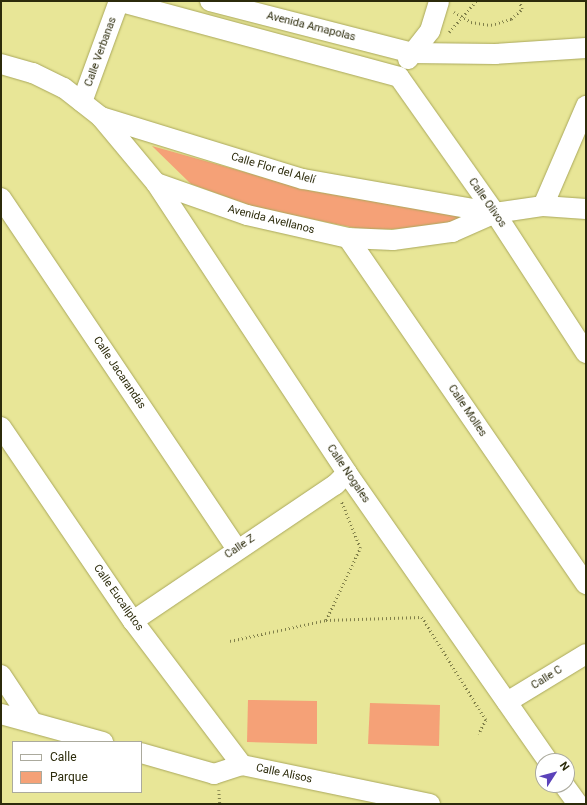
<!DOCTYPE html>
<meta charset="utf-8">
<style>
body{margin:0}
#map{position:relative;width:587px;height:805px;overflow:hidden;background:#e8e697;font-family:Roboto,sans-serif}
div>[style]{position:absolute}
.green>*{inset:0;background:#f5a177}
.path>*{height:2.5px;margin-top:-1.25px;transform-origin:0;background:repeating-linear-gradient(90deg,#81804a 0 1px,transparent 0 4px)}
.roads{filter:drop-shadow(0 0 1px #aaa85c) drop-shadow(0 0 1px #aaa85c)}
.minor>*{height:20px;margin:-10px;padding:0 10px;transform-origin:10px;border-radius:10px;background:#fff}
span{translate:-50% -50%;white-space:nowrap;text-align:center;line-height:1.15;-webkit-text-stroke:3.5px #fff;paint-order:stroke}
.street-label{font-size:11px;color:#2c2b0b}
.frame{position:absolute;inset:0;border:2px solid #2c2b0b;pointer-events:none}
.legend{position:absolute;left:12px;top:741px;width:130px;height:52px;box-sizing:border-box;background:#fff;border:1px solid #abaa9d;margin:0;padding:5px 7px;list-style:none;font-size:12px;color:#2c2b0b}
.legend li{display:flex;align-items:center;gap:8px;height:20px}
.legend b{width:20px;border:1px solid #abaa9d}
.north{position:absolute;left:535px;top:753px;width:40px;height:40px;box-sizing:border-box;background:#fff;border:1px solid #abaa9d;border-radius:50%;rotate:54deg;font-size:11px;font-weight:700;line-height:16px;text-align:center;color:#2c2b0b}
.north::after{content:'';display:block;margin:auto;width:14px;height:18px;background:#5b42ba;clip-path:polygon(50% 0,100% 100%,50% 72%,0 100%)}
</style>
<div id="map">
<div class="green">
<div style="clip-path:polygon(152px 146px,312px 191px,465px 216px,446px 227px,365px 230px,257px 208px,191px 184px)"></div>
<div style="clip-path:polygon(248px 700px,317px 701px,317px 744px,247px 742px)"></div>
<div style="clip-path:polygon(370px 703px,440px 705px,439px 746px,368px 744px)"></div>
</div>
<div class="path">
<div style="left:454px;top:12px;width:20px;rotate:30deg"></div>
<div style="left:471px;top:22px;width:20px;rotate:9deg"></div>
<div style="left:491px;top:25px;width:21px;rotate:-17deg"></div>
<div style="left:511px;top:19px;width:15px;rotate:-42deg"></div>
<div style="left:522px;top:9px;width:9px;rotate:-111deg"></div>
<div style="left:449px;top:32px;width:41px;rotate:-48.9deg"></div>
<div style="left:326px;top:620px;width:80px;rotate:-64.7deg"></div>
<div style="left:360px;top:548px;width:51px;rotate:-112deg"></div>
<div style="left:230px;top:641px;width:98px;rotate:-12.3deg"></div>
<div style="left:326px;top:620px;width:96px;rotate:-1.8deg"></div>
<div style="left:422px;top:617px;width:121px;rotate:58.1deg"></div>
<div style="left:486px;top:720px;width:16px;rotate:117deg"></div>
<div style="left:219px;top:790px;width:14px;rotate:86deg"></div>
</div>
<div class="roads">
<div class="minor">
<div style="left:118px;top:1px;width:291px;rotate:15.1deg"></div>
<div style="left:210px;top:1px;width:209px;rotate:14.4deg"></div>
<div style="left:412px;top:53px;width:83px;rotate:0.7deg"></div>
<div style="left:495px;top:54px;width:91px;rotate:-3.8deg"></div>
<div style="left:408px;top:59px;width:36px;rotate:-52deg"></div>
<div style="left:430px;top:31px;width:31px;rotate:-73deg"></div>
<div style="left:1px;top:64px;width:33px;rotate:16deg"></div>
<div style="left:33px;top:73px;width:34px;rotate:26deg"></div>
<div style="left:64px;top:88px;width:47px;rotate:38.1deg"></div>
<div style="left:101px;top:117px;width:86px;rotate:50.2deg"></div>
<div style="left:156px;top:183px;width:96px;rotate:19.4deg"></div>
<div style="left:247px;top:215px;width:104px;rotate:12.8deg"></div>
<div style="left:348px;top:238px;width:45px;rotate:2.5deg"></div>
<div style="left:393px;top:240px;width:60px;rotate:-7.7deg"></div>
<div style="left:452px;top:232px;width:47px;rotate:-23.8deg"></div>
<div style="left:495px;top:213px;width:49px;rotate:-8.3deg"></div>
<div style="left:543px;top:206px;width:43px;rotate:4deg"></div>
<div style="left:399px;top:77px;width:166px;rotate:54.8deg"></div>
<div style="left:495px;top:213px;width:167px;rotate:57deg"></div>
<div style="left:82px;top:102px;width:108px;rotate:-69.9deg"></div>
<div style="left:101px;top:117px;width:211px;rotate:17.1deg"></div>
<div style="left:303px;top:179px;width:195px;rotate:10deg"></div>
<div style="left:156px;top:183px;width:347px;rotate:56.6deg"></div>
<div style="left:347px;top:473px;width:351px;rotate:55.1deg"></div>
<div style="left:1px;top:198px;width:423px;rotate:56.1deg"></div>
<div style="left:543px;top:206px;width:109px;rotate:-66.7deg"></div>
<div style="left:348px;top:238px;width:420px;rotate:55.5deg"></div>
<div style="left:1px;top:427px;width:235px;rotate:55.8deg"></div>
<div style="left:133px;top:621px;width:181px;rotate:52.9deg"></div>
<div style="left:133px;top:621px;width:244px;rotate:-34deg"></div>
<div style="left:335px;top:485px;width:17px;rotate:-45deg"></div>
<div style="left:1px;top:675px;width:56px;rotate:56.6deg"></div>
<div style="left:507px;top:702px;width:92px;rotate:-31.3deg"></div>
<div style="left:1px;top:714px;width:106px;rotate:15.4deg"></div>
<div style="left:141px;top:753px;width:76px;rotate:16deg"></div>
<div style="left:214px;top:774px;width:29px;rotate:-18deg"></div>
<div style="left:242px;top:765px;width:192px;rotate:11.7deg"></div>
<div style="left:564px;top:785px;width:24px;rotate:54deg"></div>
</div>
</div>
<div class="street-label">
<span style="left:311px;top:27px;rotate:14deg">Avenida Amapolas</span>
<span style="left:101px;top:52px;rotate:-70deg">Calle Verbanas</span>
<span style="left:273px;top:169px;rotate:16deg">Calle Flor del Alelí</span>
<span style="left:487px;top:203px;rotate:55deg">Calle Olivos</span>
<span style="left:271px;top:220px;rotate:14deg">Avenida Avellanos</span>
<span style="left:119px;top:373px;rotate:56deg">Calle Jacarandás</span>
<span style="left:467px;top:411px;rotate:56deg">Calle Molles</span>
<span style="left:348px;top:474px;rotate:56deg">Calle Nogales</span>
<span style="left:240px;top:547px;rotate:-34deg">Calle Z</span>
<span style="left:118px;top:598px;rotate:55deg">Calle Eucaliptos</span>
<span style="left:547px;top:678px;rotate:-32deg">Calle C</span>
<span style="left:284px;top:774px;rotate:12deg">Calle Alisos</span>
</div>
<div class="frame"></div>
<ul class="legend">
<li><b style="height:5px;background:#fff"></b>Calle</li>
<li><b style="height:11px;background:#f5a177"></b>Parque</li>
</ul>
<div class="north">N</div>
</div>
